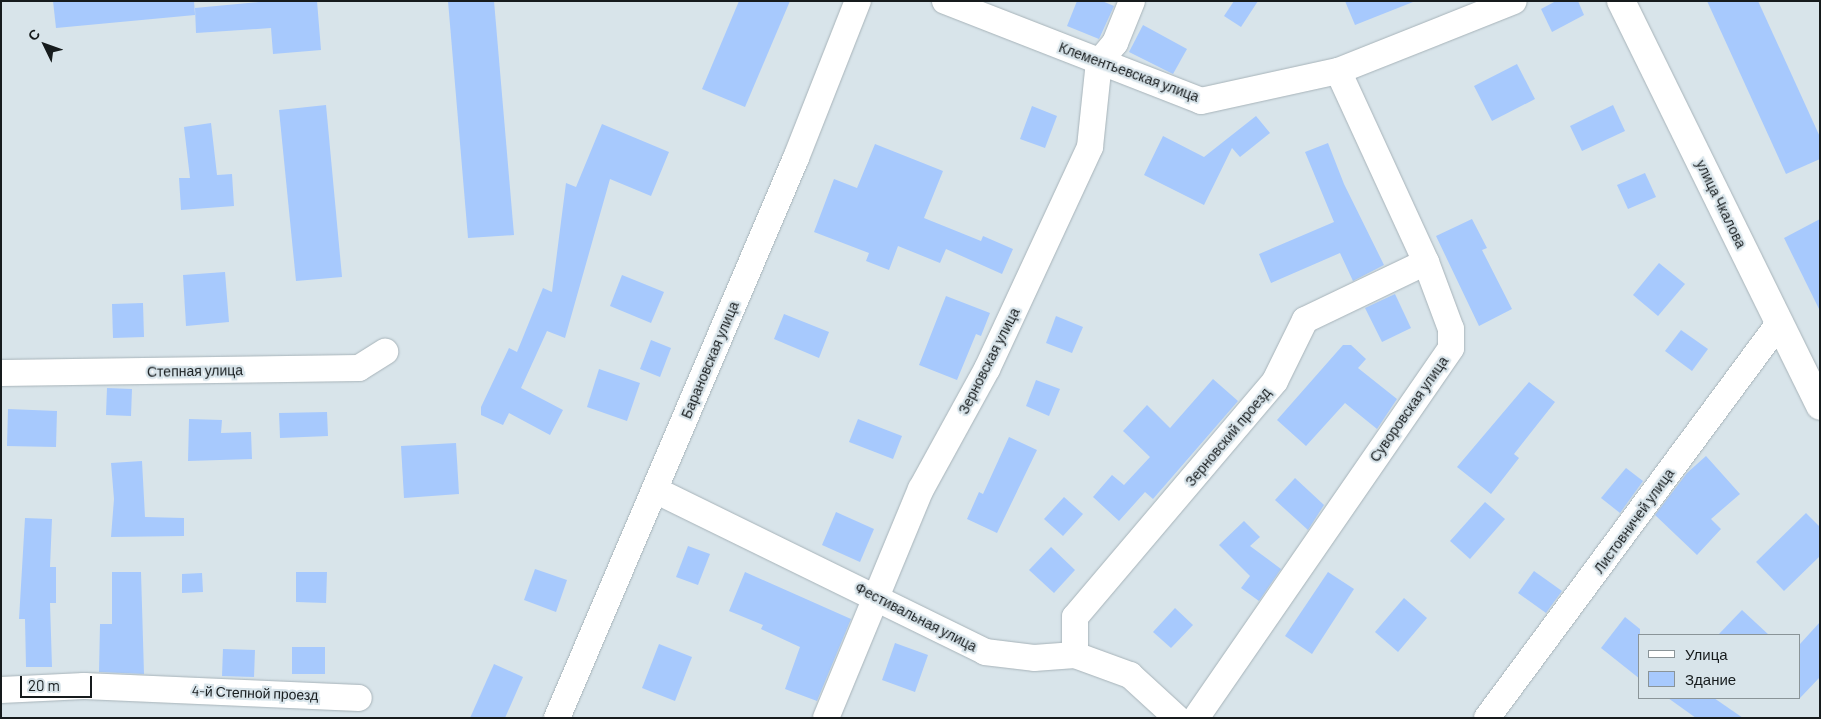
<!DOCTYPE html>
<meta charset="utf-8">
<style>
body{margin:0}
#map{position:relative;width:1821px;height:719px;overflow:hidden;background:#d8e4ea;font-family:Barlow,sans-serif}
div>[style]{position:absolute}
.building>*{inset:0;background:#a7c9fd}
.roads{filter:drop-shadow(0 0 1px #a7b3b9) drop-shadow(0 0 1px #a7b3b9)}
.minor>*{height:26px;margin:-13px;padding:0 13px;transform-origin:13px;border-radius:13px;background:#fff}
.secondary>*{height:28px;margin:-14px;padding:0 14px;transform-origin:14px;border-radius:14px;background:#fff}
span{translate:-50% -50%;white-space:nowrap;text-align:center;line-height:1.15;-webkit-text-stroke:4.5px #d8e4ea;paint-order:stroke}
.street-label{font-size:14px;color:#161b1d}
.frame{position:absolute;inset:0;border:2px solid #161b1d;pointer-events:none}
.legend{position:absolute;left:1638px;top:634px;width:162px;height:65px;box-sizing:border-box;background:#d8e4ea;border:1px solid #8a9498;margin:0;padding:6px 9px;list-style:none;font-size:15px;color:#161b1d}
.legend li{display:flex;align-items:center;gap:10px;height:25px}
.legend b{width:25px;border:1px solid #8a9498}
.north{position:absolute;left:20px;top:20px;width:50px;height:50px;-webkit-text-stroke:4px #d8e4ea;paint-order:stroke;rotate:312deg;font-size:14px;font-weight:700;line-height:20px;text-align:center;color:#161b1d}
.north::after{content:'';display:block;margin:auto;width:18px;height:22px;background:#161b1d;clip-path:polygon(50% 0,100% 100%,50% 72%,0 100%)}
.scale{position:absolute;left:20px;top:676px;width:72px;height:22px;box-sizing:border-box;border:2px solid #161b1d;border-top:0;padding-left:6px;font-size:15px;line-height:18px;white-space:nowrap;color:#161b1d;-webkit-text-stroke:4px #d8e4ea;paint-order:stroke}
</style>
<div id="map">
<div class="building">
<div style="clip-path:polygon(53px 1px,194px 1px,195px 15px,56px 28px)"></div>
<div style="clip-path:polygon(269px 1px,317px 1px,321px 50px,273px 54px,271px 28px,196px 33px,195px 8px)"></div>
<div style="clip-path:polygon(448px 1px,494px 1px,514px 235px,468px 238px)"></div>
<div style="clip-path:polygon(739px 1px,790px 1px,745px 107px,702px 89px)"></div>
<div style="clip-path:polygon(1077px 1px,1102px 1px,1114px 6px,1099px 39px,1067px 26px)"></div>
<div style="clip-path:polygon(1234px 1px,1258px 1px,1241px 27px,1224px 16px)"></div>
<div style="clip-path:polygon(1345px 1px,1412px 1px,1413px 2px,1355px 25px)"></div>
<div style="clip-path:polygon(1556px 1px,1578px 1px,1584px 15px,1552px 32px,1541px 9px)"></div>
<div style="clip-path:polygon(1707px 1px,1758px 1px,1820px 137px,1820px 159px,1786px 174px)"></div>
<div style="clip-path:polygon(1143px 25px,1187px 49px,1173px 74px,1129px 52px)"></div>
<div style="clip-path:polygon(1517px 64px,1535px 99px,1492px 121px,1474px 86px)"></div>
<div style="clip-path:polygon(326px 105px,342px 277px,296px 281px,279px 110px)"></div>
<div style="clip-path:polygon(1613px 105px,1625px 131px,1582px 151px,1570px 126px)"></div>
<div style="clip-path:polygon(1032px 106px,1057px 116px,1045px 148px,1020px 139px)"></div>
<div style="clip-path:polygon(1256px 116px,1270px 133px,1240px 157px,1232px 148px,1204px 205px,1144px 175px,1163px 136px,1204px 157px)"></div>
<div style="clip-path:polygon(211px 123px,217px 175px,232px 174px,234px 206px,181px 210px,179px 178px,190px 178px,184px 127px)"></div>
<div style="clip-path:polygon(602px 124px,669px 152px,651px 196px,610px 179px,565px 338px,547px 331px,521px 388px,563px 410px,550px 435px,509px 413px,503px 425px,481px 415px,481px 407px,509px 348px,517px 352px,543px 288px,552px 292px,566px 183px,576px 187px)"></div>
<div style="clip-path:polygon(1328px 143px,1344px 184px,1384px 265px,1353px 281px,1340px 253px,1271px 283px,1259px 254px,1334px 222px,1305px 152px)"></div>
<div style="clip-path:polygon(875px 144px,943px 171px,924px 218px,981px 241px,983px 236px,1013px 249px,1002px 274px,946px 249px,940px 263px,898px 246px,889px 270px,866px 261px,869px 253px,814px 232px,834px 179px,857px 188px)"></div>
<div style="clip-path:polygon(1645px 173px,1656px 197px,1628px 209px,1617px 185px)"></div>
<div style="clip-path:polygon(1472px 219px,1487px 248px,1482px 250px,1512px 309px,1479px 326px,1436px 236px)"></div>
<div style="clip-path:polygon(1820px 219px,1820px 311px,1784px 238px)"></div>
<div style="clip-path:polygon(1659px 263px,1685px 284px,1658px 316px,1633px 295px)"></div>
<div style="clip-path:polygon(225px 272px,229px 322px,186px 326px,183px 275px)"></div>
<div style="clip-path:polygon(622px 275px,664px 292px,651px 323px,610px 306px)"></div>
<div style="clip-path:polygon(1395px 294px,1411px 328px,1382px 342px,1365px 308px)"></div>
<div style="clip-path:polygon(946px 296px,990px 313px,981px 336px,976px 334px,957px 380px,919px 365px)"></div>
<div style="clip-path:polygon(143px 303px,144px 337px,113px 338px,112px 304px)"></div>
<div style="clip-path:polygon(784px 314px,829px 332px,819px 358px,774px 339px)"></div>
<div style="clip-path:polygon(1056px 316px,1083px 327px,1072px 353px,1046px 343px)"></div>
<div style="clip-path:polygon(1681px 330px,1708px 349px,1692px 371px,1665px 351px)"></div>
<div style="clip-path:polygon(651px 340px,671px 348px,660px 377px,640px 369px)"></div>
<div style="clip-path:polygon(1343px 345px,1351px 345px,1366px 359px,1358px 368px,1397px 399px,1377px 429px,1345px 403px,1306px 446px,1277px 420px)"></div>
<div style="clip-path:polygon(599px 369px,640px 383px,627px 421px,587px 407px)"></div>
<div style="clip-path:polygon(1213px 379px,1238px 401px,1153px 499px,1145px 492px,1119px 521px,1093px 497px,1112px 475px,1124px 485px,1150px 457px,1123px 431px,1147px 405px,1170px 428px)"></div>
<div style="clip-path:polygon(1036px 380px,1060px 389px,1049px 416px,1026px 406px)"></div>
<div style="clip-path:polygon(1529px 382px,1555px 402px,1514px 454px,1519px 458px,1491px 494px,1457px 467px)"></div>
<div style="clip-path:polygon(107px 388px,132px 389px,131px 416px,106px 415px)"></div>
<div style="clip-path:polygon(8px 409px,57px 411px,56px 447px,7px 446px)"></div>
<div style="clip-path:polygon(327px 412px,328px 436px,280px 438px,279px 413px)"></div>
<div style="clip-path:polygon(189px 419px,222px 420px,221px 433px,251px 432px,252px 459px,188px 461px)"></div>
<div style="clip-path:polygon(858px 419px,902px 436px,893px 459px,849px 442px)"></div>
<div style="clip-path:polygon(1009px 437px,1037px 450px,997px 533px,967px 519px,979px 492px,983px 494px)"></div>
<div style="clip-path:polygon(456px 443px,459px 494px,404px 498px,401px 446px)"></div>
<div style="clip-path:polygon(1706px 456px,1740px 494px,1711px 519px,1721px 529px,1697px 555px,1655px 515px,1687px 473px)"></div>
<div style="clip-path:polygon(142px 461px,145px 517px,184px 518px,184px 536px,111px 537px,114px 499px,111px 463px)"></div>
<div style="clip-path:polygon(1626px 468px,1643px 481px,1620px 513px,1601px 498px)"></div>
<div style="clip-path:polygon(1295px 478px,1324px 505px,1308px 530px,1275px 500px)"></div>
<div style="clip-path:polygon(1064px 497px,1083px 514px,1063px 536px,1044px 519px)"></div>
<div style="clip-path:polygon(1485px 502px,1505px 519px,1470px 559px,1450px 541px)"></div>
<div style="clip-path:polygon(836px 512px,874px 529px,860px 562px,822px 545px)"></div>
<div style="clip-path:polygon(1806px 513px,1820px 527px,1820px 556px,1784px 591px,1756px 562px)"></div>
<div style="clip-path:polygon(25px 518px,52px 519px,50px 567px,56px 567px,56px 603px,50px 603px,52px 667px,26px 667px,25px 619px,19px 619px)"></div>
<div style="clip-path:polygon(1244px 521px,1260px 537px,1250px 546px,1281px 569px,1259px 601px,1241px 588px,1250px 576px,1219px 545px)"></div>
<div style="clip-path:polygon(688px 546px,710px 554px,698px 585px,676px 577px)"></div>
<div style="clip-path:polygon(1051px 547px,1075px 570px,1054px 593px,1029px 570px)"></div>
<div style="clip-path:polygon(535px 569px,567px 580px,556px 612px,524px 600px)"></div>
<div style="clip-path:polygon(1534px 571px,1562px 591px,1546px 613px,1518px 593px)"></div>
<div style="clip-path:polygon(112px 572px,141px 572px,144px 674px,99px 672px,100px 624px,112px 624px)"></div>
<div style="clip-path:polygon(296px 572px,327px 572px,326px 603px,296px 602px)"></div>
<div style="clip-path:polygon(745px 572px,851px 619px,817px 701px,785px 689px,800px 647px,761px 629px,763px 625px,729px 611px)"></div>
<div style="clip-path:polygon(1328px 572px,1354px 589px,1312px 654px,1285px 636px)"></div>
<div style="clip-path:polygon(202px 573px,203px 592px,182px 593px,182px 574px)"></div>
<div style="clip-path:polygon(1404px 598px,1427px 618px,1398px 652px,1375px 632px)"></div>
<div style="clip-path:polygon(1175px 608px,1193px 625px,1171px 648px,1153px 632px)"></div>
<div style="clip-path:polygon(1742px 610px,1769px 635px,1718px 635px)"></div>
<div style="clip-path:polygon(1625px 617px,1640px 629px,1640px 679px,1601px 648px)"></div>
<div style="clip-path:polygon(1820px 622px,1820px 677px,1800px 698px,1800px 644px)"></div>
<div style="clip-path:polygon(895px 643px,928px 655px,915px 692px,882px 680px)"></div>
<div style="clip-path:polygon(659px 644px,692px 657px,675px 701px,642px 688px)"></div>
<div style="clip-path:polygon(292px 647px,325px 647px,325px 674px,292px 674px)"></div>
<div style="clip-path:polygon(223px 649px,255px 650px,254px 677px,222px 676px)"></div>
<div style="clip-path:polygon(494px 664px,523px 677px,505px 718px,470px 718px)"></div>
<div style="clip-path:polygon(1668px 698px,1714px 698px,1743px 718px,1696px 718px)"></div>
</div>
<div class="roads">
<div class="minor">
<div style="left:945px;top:1px;width:275px;rotate:21.3deg"></div>
<div style="left:1201px;top:101px;width:140px;rotate:-12.4deg"></div>
<div style="left:1338px;top:71px;width:189px;rotate:-21.7deg"></div>
<div style="left:1px;top:373px;width:358px;rotate:-0.8deg"></div>
<div style="left:359px;top:368px;width:31px;rotate:-32deg"></div>
<div style="left:655px;top:490px;width:368px;rotate:26.1deg"></div>
<div style="left:985px;top:652px;width:49px;rotate:7deg"></div>
<div style="left:1034px;top:658px;width:41px;rotate:-4.2deg"></div>
<div style="left:1075px;top:655px;width:59px;rotate:20deg"></div>
<div style="left:1130px;top:675px;width:64px;rotate:42.5deg"></div>
<div style="left:1075px;top:655px;width:38px;rotate:-90deg"></div>
<div style="left:1075px;top:617px;width:309px;rotate:-49.7deg"></div>
<div style="left:1275px;top:381px;width:68px;rotate:-63.8deg"></div>
<div style="left:1305px;top:320px;width:134px;rotate:-25.6deg"></div>
<div style="left:1px;top:690px;width:83px;rotate:-2.8deg"></div>
<div style="left:84px;top:686px;width:275px;rotate:2.5deg"></div>
<div style="left:557px;top:718px;width:609px;rotate:-66.89deg"></div>
<div style="left:796px;top:158px;width:169px;rotate:-68.5deg"></div>
<div style="left:826px;top:718px;width:248px;rotate:-67.5deg"></div>
<div style="left:921px;top:489px;width:137px;rotate:-61.2deg"></div>
<div style="left:987px;top:369px;width:245px;rotate:-65.1deg"></div>
<div style="left:1090px;top:147px;width:85px;rotate:-84deg"></div>
<div style="left:1099px;top:62px;width:25px;rotate:-50deg"></div>
<div style="left:1115px;top:43px;width:45px;rotate:-68deg"></div>
<div style="left:1196px;top:718px;width:449px;rotate:-55.4deg"></div>
<div style="left:1451px;top:348px;width:19px;rotate:-90deg"></div>
<div style="left:1451px;top:329px;width:72px;rotate:-110.5deg"></div>
<div style="left:1426px;top:262px;width:210px;rotate:-114.7deg"></div>
<div style="left:1487px;top:718px;width:491px;rotate:-53.5deg"></div>
</div>
<div class="secondary">
<div style="left:1621px;top:1px;width:451px;rotate:63.8deg"></div>
</div>
</div>
<div class="street-label">
<span style="left:1129px;top:72px;rotate:20deg">Клементьевская улица</span>
<span style="left:1721px;top:204px;rotate:64deg">улица Чкалова</span>
<span style="left:710px;top:360px;rotate:-67deg">Барановская улица</span>
<span style="left:989px;top:361px;rotate:-63deg">Зерновская улица</span>
<span style="left:195px;top:371px;rotate:-1deg">Степная улица</span>
<span style="left:1409px;top:409px;rotate:-55deg">Суворовская улица</span>
<span style="left:1228px;top:437px;rotate:-50deg">Зерновский проезд</span>
<span style="left:1634px;top:521px;rotate:-54deg">Листовничей улица</span>
<span style="left:916px;top:617px;rotate:27deg">Фестивальная улица</span>
<span style="left:255px;top:693px;rotate:2deg">4-й Степной проезд</span>
</div>
<div class="frame"></div>
<ul class="legend">
<li><b style="height:6px;background:#fff"></b>Улица</li>
<li><b style="height:14px;background:#a7c9fd"></b>Здание</li>
</ul>
<div class="north">С</div>
<div class="scale">20 m</div>
</div>
